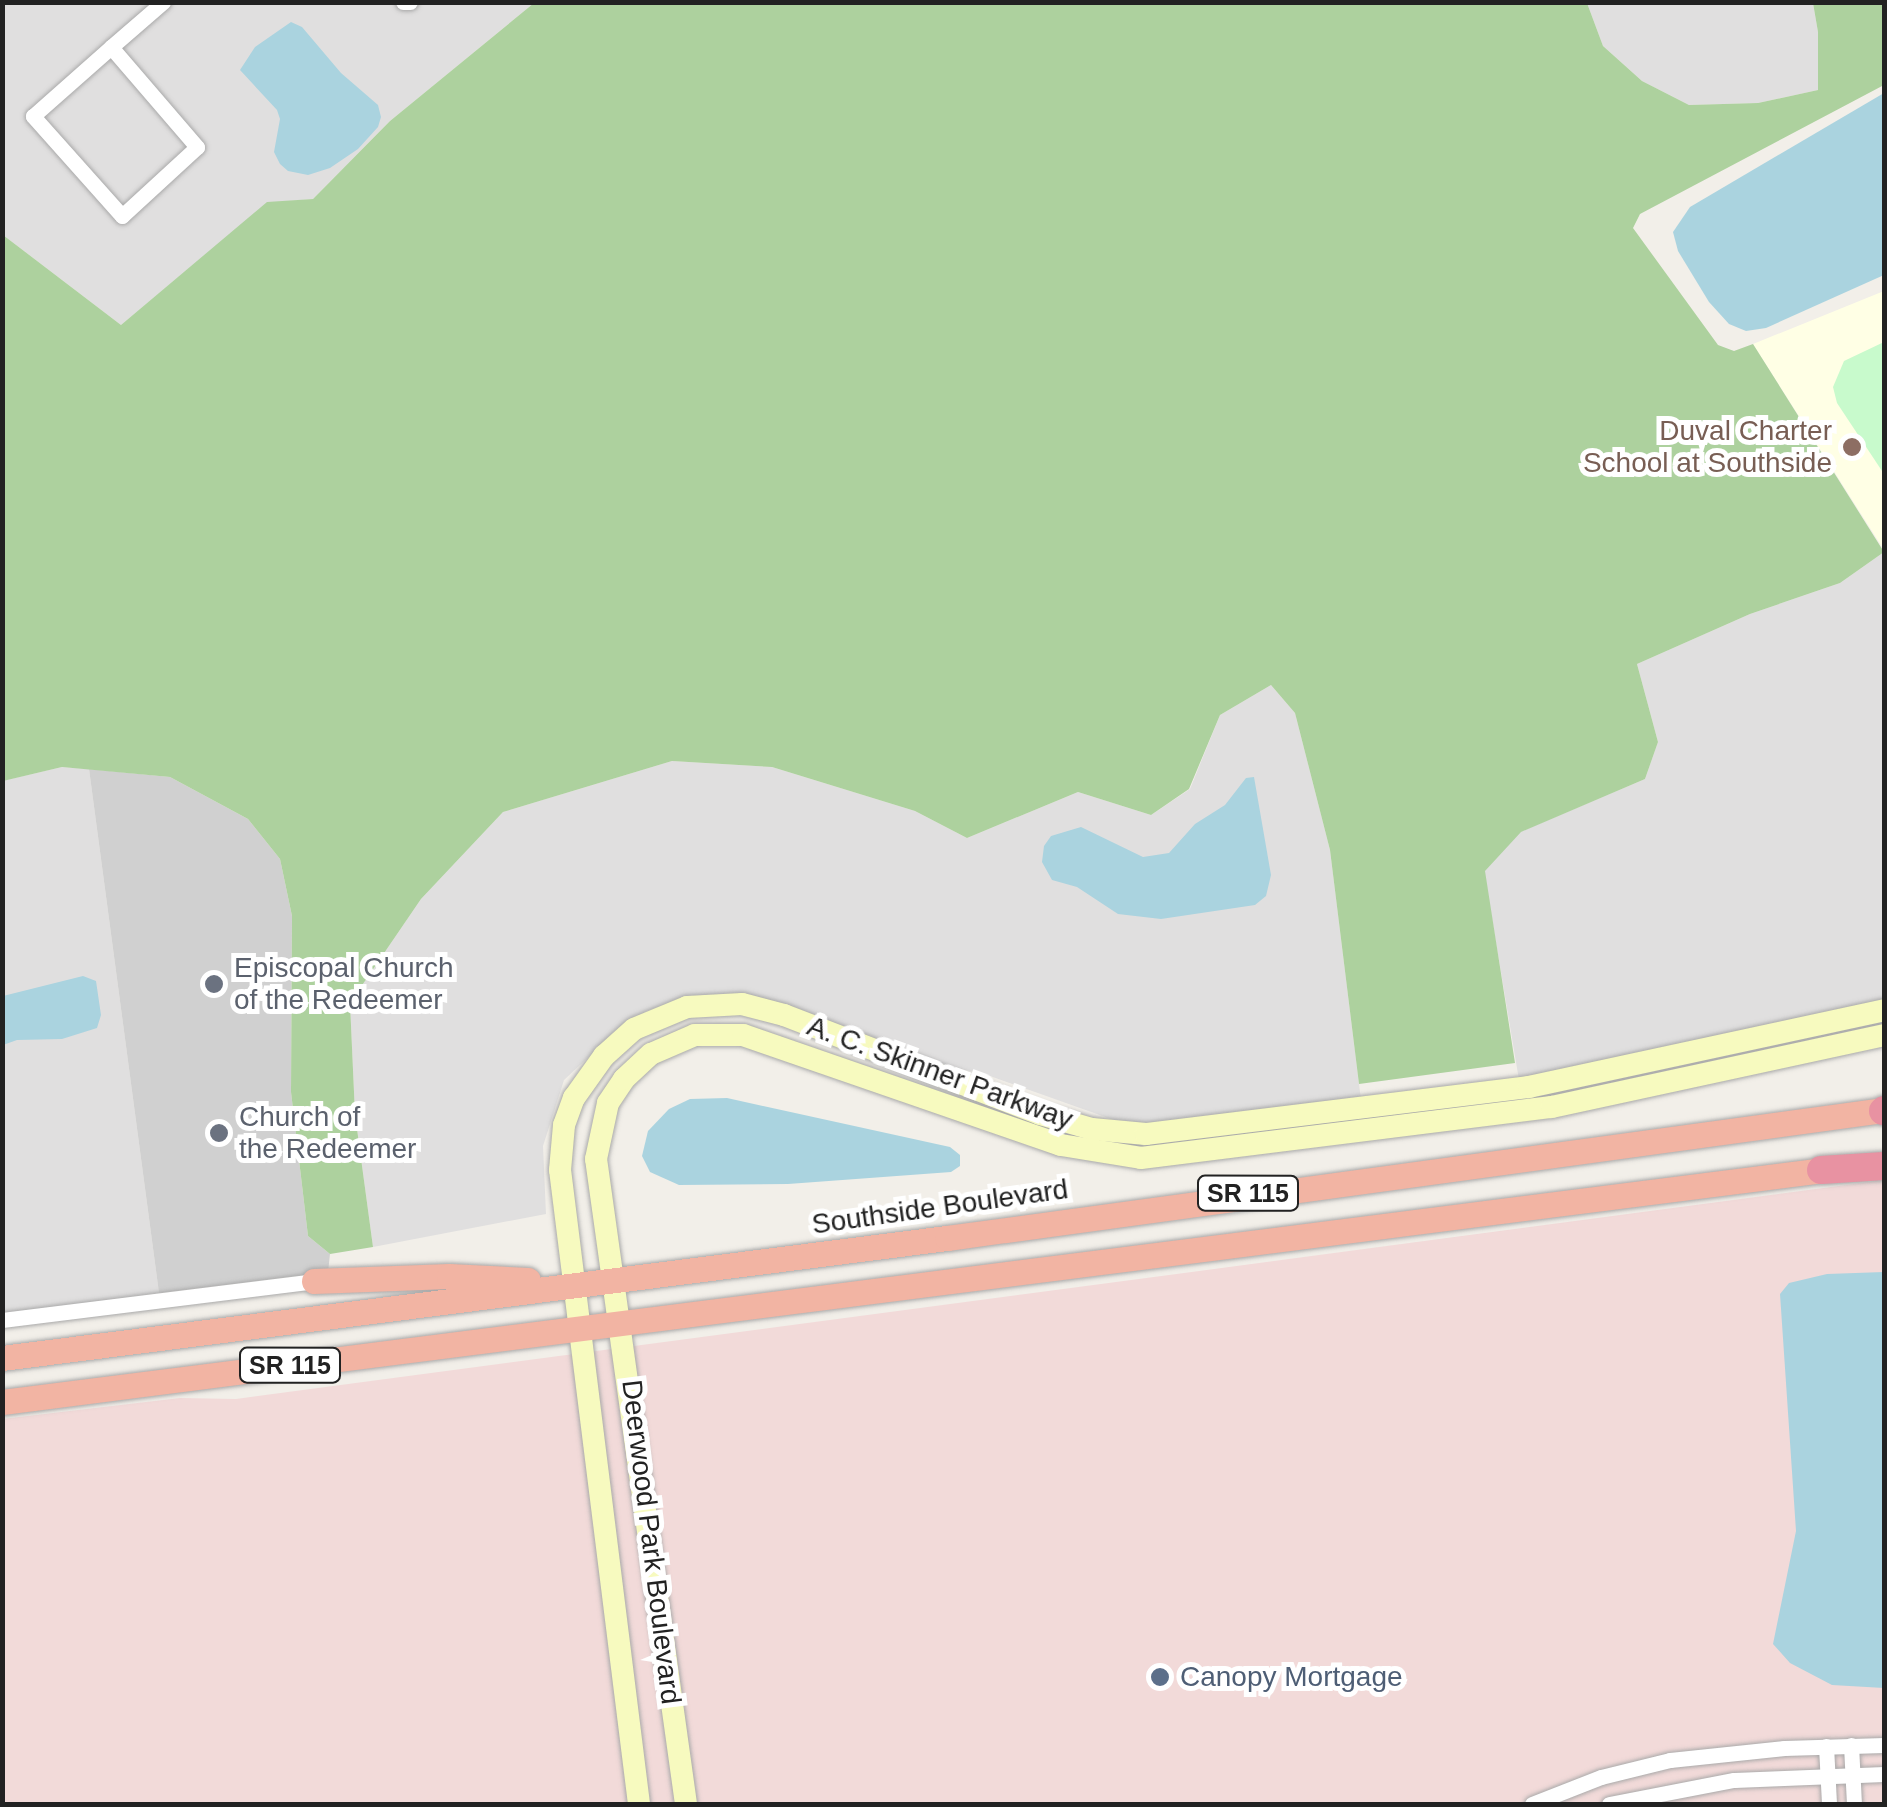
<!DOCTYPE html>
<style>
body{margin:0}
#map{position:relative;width:1887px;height:1807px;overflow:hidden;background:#f2efe9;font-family:Helvetica,sans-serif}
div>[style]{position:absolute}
.residential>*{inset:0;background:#e0dfdf}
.commercial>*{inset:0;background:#f2dad9}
.education>*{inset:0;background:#ffffe5}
.religious>*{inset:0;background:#d0d0d0}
.forest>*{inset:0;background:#add19e}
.park>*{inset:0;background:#c8facc}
.water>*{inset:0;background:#aad3df}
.roads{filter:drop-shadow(0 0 2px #a9a9a9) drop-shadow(0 0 2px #a9a9a9)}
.minor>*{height:15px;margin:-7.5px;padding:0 7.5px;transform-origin:7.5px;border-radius:7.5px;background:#fff}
.secondary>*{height:22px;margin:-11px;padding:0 11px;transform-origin:11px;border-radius:11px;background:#f7fabf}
.trunk>*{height:25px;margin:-12.5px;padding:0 12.5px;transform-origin:12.5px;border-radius:12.5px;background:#f2b4a3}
.motorway>*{height:28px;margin:-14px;padding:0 14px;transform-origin:14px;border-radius:14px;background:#e892a2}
.dots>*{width:28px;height:28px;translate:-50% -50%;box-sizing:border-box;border:5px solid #fff;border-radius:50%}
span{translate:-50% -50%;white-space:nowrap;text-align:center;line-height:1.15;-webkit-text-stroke:10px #fff;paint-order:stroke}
.shield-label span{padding:2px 8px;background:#fff;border:2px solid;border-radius:8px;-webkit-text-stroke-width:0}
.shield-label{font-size:25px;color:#222;font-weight:700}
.education-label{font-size:28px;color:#785e54}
.right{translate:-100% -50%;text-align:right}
.worship-label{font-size:28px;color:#5b616d}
.left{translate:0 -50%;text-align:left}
.street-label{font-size:28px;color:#222}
.service-label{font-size:28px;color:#4e5e75}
.frame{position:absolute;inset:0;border:5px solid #222;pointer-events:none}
</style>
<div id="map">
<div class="residential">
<div style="clip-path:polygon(2px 3px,534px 3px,390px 121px,313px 199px,267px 203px,121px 325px,3px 235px)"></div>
<div style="clip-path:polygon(1587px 3px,1813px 3px,1818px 32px,1818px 90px,1758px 103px,1689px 105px,1642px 81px,1603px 46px)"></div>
<div style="clip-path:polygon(1884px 552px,1884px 1001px,1519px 1080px,1484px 871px,1520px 832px,1645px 779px,1658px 742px,1637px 664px,1750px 614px,1840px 583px)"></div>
<div style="clip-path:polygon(1271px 685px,1295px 713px,1330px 850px,1361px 1100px,1190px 1122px,1125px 1124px,990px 1076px,679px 1000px,646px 1011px,613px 1034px,564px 1080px,543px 1146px,546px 1214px,373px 1247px,355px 1114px,350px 1003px,421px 899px,503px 812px,672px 761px,772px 767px,915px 811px,967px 838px,1078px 792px,1151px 815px,1190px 789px,1220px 715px)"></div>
<div style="clip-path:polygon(62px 767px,89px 769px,159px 1293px,3px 1314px,2px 781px)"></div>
</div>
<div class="commercial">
<div style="clip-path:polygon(1884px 1180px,1884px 1804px,3px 1804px,2px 1419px,180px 1398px,236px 1399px)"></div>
</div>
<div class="education">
<div style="clip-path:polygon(1884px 291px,1884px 550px,1753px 344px)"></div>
</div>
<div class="religious">
<div style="clip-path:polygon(89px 769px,170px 777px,248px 819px,280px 859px,292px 916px,291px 1092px,308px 1236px,330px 1254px,328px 1272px,159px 1293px)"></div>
</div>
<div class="forest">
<div style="clip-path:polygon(534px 3px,1587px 3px,1603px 46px,1642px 81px,1689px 105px,1758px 103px,1818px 90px,1818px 32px,1813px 3px,1884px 3px,1884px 85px,1640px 214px,1633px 228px,1718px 345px,1734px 351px,1753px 344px,1884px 552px,1840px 583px,1750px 614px,1637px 664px,1658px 742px,1645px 779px,1521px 832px,1485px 871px,1515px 1063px,1359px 1084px,1330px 850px,1295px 713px,1271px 685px,1220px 715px,1189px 789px,1151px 815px,1078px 792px,967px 838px,915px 811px,772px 767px,672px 761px,503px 812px,421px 899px,350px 1003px,355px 1114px,373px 1247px,330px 1254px,308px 1236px,291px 1092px,292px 916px,280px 859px,248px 819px,170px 777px,62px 767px,3px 781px,3px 235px,121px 325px,267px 202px,313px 199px,390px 121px)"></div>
</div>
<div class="park">
<div style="clip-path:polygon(1884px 342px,1884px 474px,1837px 403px,1833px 387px,1844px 361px)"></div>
</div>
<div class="water">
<div style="clip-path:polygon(291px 22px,302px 27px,341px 73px,378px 105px,381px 117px,378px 127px,358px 149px,330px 168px,308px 175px,288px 171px,280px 164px,274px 152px,280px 119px,277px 110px,240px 70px,255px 47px)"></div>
<div style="clip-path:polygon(1884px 93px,1884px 275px,1766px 328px,1746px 331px,1729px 324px,1709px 302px,1678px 251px,1673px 232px,1690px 207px)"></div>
<div style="clip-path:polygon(1254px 777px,1271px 875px,1266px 896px,1255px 905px,1161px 919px,1118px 914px,1077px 887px,1052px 880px,1042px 862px,1044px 846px,1051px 836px,1081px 827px,1143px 857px,1169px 853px,1195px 824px,1225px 805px,1246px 778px)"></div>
<div style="clip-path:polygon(83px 976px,96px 981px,101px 1015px,97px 1028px,62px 1039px,17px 1040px,3px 1045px,3px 996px)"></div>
<div style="clip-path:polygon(727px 1098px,950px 1147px,960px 1155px,960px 1166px,951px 1172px,788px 1184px,679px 1185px,650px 1172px,642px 1156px,648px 1131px,669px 1109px,690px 1099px)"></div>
<div style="clip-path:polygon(1884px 1272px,1884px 1688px,1832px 1685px,1790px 1663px,1773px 1644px,1796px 1531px,1780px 1294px,1789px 1283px,1827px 1274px)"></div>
</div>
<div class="roads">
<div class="minor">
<div style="left:403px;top:2px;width:7px"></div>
<div style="left:111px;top:47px;width:132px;rotate:49.3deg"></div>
<div style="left:197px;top:147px;width:102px;rotate:137.4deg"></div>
<div style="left:122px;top:216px;width:134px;rotate:-131.7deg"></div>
<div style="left:33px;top:116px;width:104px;rotate:-41.5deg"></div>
<div style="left:111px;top:47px;width:69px;rotate:-40.9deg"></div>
<div style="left:2px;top:1320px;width:314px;rotate:-7.1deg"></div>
<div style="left:1851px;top:1745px;width:59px;rotate:87.1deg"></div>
<div style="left:1826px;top:1746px;width:58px;rotate:87deg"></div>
<div style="left:1532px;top:1804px;width:74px;rotate:-21.4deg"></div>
<div style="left:1601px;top:1777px;width:71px;rotate:-13.8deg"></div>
<div style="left:1670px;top:1760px;width:115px;rotate:-6deg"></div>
<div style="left:1784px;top:1748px;width:100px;rotate:-1.7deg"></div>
<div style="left:1609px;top:1804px;width:127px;rotate:-10.9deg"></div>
<div style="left:1734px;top:1780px;width:150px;rotate:-2.3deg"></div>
</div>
<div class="secondary">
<div style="left:639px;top:1804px;width:639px;rotate:-97.1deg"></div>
<div style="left:560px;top:1170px;width:45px;rotate:-84.9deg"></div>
<div style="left:564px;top:1125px;width:29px;rotate:-70deg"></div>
<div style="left:574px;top:1098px;width:52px;rotate:-54.5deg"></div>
<div style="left:604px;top:1056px;width:40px;rotate:-42deg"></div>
<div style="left:634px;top:1029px;width:57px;rotate:-22.5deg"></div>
<div style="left:687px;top:1007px;width:55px;rotate:-3.1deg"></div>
<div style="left:742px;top:1004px;width:43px;rotate:14.7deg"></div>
<div style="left:784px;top:1015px;width:274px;rotate:21.1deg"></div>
<div style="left:1040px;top:1114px;width:54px;rotate:16.1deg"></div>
<div style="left:1092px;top:1129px;width:54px;rotate:5.3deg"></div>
<div style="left:1146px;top:1134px;width:386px;rotate:-7deg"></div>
<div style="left:1529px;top:1087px;width:363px;rotate:-12.2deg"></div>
<div style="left:686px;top:1804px;width:651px;rotate:-97.94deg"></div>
<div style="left:596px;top:1159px;width:57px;rotate:-77.9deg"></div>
<div style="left:608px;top:1103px;width:29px;rotate:-56deg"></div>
<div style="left:624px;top:1079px;width:37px;rotate:-43deg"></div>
<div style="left:651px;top:1054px;width:48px;rotate:-23.4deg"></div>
<div style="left:695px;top:1035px;width:48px"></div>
<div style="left:743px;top:1035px;width:336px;rotate:19.1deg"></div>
<div style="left:1061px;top:1145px;width:81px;rotate:9.2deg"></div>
<div style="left:1141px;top:1158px;width:414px;rotate:-7.1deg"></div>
<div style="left:1552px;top:1107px;width:340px;rotate:-12.2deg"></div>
</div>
<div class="trunk">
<div style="left:314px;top:1281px;width:135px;rotate:-2.1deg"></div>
<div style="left:449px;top:1276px;width:79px;rotate:2.9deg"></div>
<div style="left:2px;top:1358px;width:953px;rotate:-7.24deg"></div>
<div style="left:947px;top:1238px;width:946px;rotate:-7.78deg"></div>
<div style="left:2px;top:1402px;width:1853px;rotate:-7.26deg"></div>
</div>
<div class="motorway">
<div style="left:1883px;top:1111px;width:1px;rotate:-45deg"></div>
<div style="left:1821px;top:1170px;width:63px;rotate:-3.6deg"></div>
</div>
</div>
<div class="dots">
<div style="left:1852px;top:447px;background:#8d6e63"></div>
<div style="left:214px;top:984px;background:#6b7280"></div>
<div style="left:219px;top:1133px;background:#6b7280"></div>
<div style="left:1160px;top:1677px;background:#5c6f8a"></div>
</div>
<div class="shield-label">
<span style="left:1248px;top:1193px">SR 115</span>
<span style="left:290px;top:1365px">SR 115</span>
</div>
<div class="education-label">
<span class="right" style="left:1832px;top:447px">Duval Charter<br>School at Southside</span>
</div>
<div class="worship-label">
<span class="left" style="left:234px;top:984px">Episcopal Church<br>of the Redeemer</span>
<span class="left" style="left:239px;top:1133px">Church of<br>the Redeemer</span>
</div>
<div class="street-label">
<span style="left:940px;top:1073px;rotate:20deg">A. C. Skinner Parkway</span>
<span style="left:940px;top:1207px;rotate:-8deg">Southside Boulevard</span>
<span style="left:651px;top:1542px;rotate:83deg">Deerwood Park Boulevard</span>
</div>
<div class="service-label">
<span class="left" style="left:1180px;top:1677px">Canopy Mortgage</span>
</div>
<div class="frame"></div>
</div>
